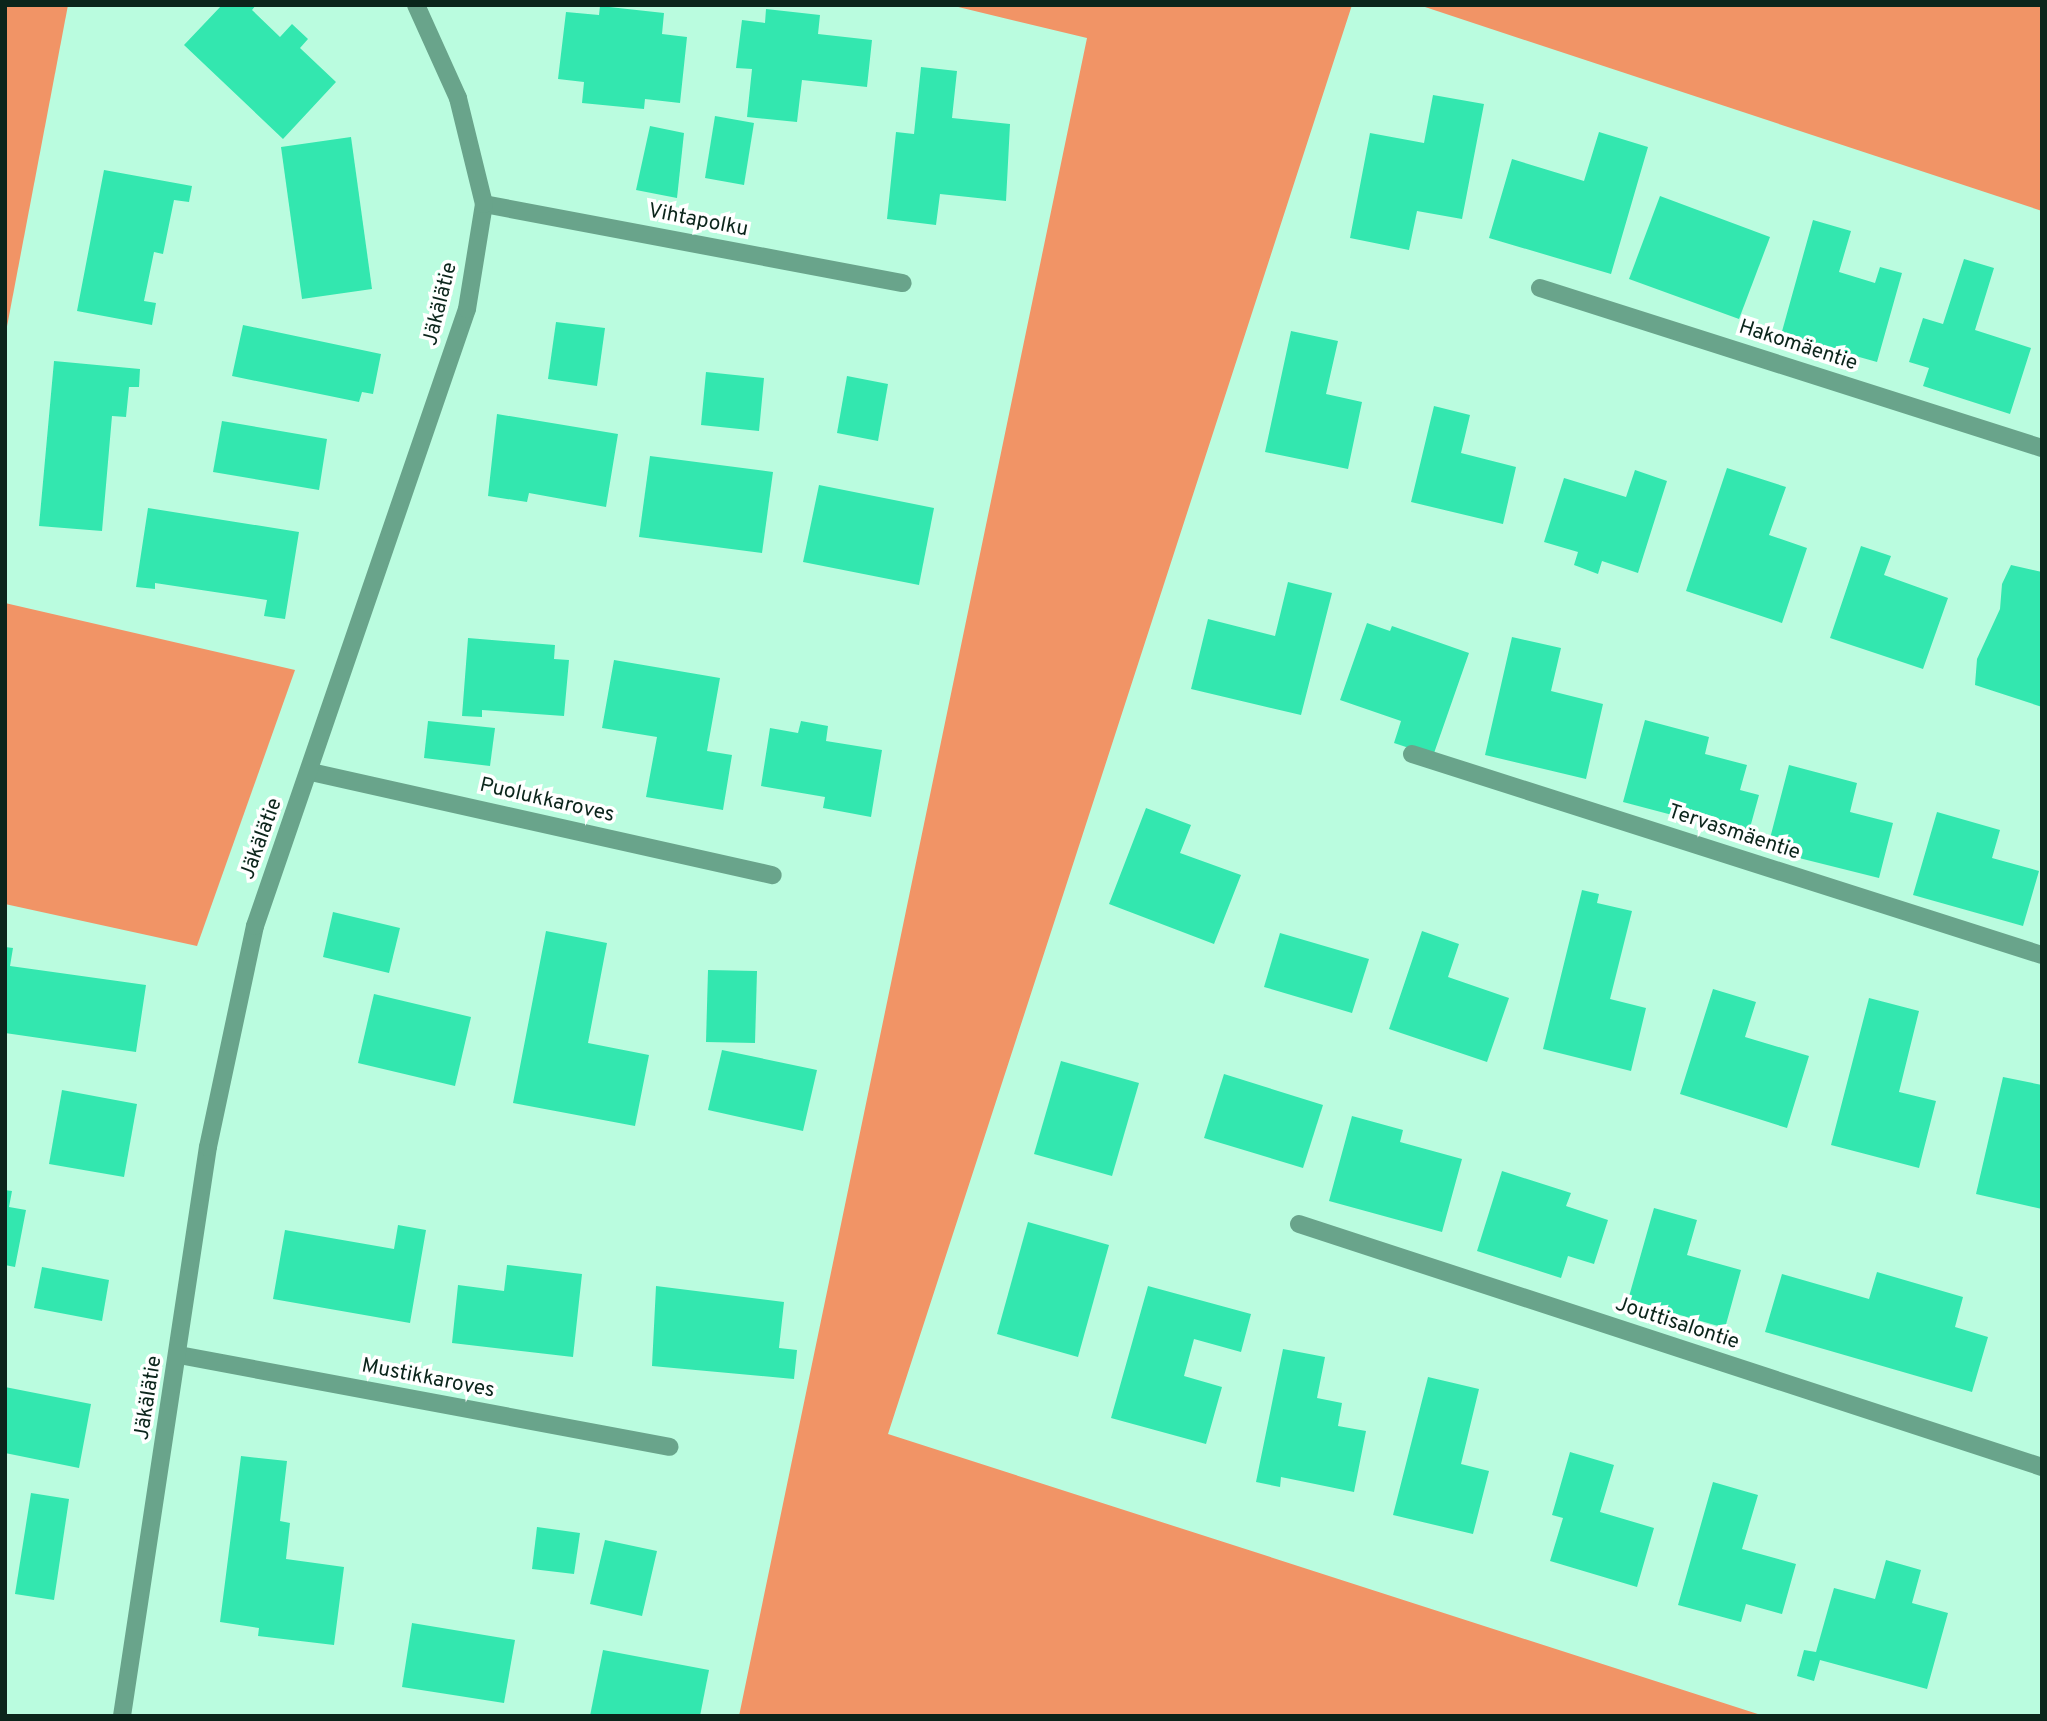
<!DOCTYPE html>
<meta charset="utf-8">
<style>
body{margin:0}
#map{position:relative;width:2047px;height:1721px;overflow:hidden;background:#bafcdf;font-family:Overpass,sans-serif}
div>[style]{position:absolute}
.forest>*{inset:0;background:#f19466}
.building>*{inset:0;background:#33e7af}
.street>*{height:18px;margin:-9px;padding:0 9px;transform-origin:9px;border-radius:9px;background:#69a48b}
span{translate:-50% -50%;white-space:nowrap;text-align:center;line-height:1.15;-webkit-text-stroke:7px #fff;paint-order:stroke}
.street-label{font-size:21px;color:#0b251b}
.frame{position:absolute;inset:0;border:7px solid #0b251b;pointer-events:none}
</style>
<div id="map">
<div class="forest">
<div style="clip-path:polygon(5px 5px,68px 5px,5px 337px)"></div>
<div style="clip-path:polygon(950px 5px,1352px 5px,888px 1434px,1764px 1716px,739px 1716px,1087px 38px)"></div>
<div style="clip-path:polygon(1419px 5px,2042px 5px,2042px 211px)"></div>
<div style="clip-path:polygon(5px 603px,295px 670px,197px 946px,5px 904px)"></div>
</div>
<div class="building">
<div style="clip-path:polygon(222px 5px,256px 5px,252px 10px,280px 37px,292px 24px,308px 39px,300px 48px,336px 82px,283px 139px,184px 45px)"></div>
<div style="clip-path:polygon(600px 6px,664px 13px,662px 34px,687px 37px,680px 103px,645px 99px,644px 109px,582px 103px,584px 82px,558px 79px,566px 12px,599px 15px)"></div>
<div style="clip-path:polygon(766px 9px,820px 15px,818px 34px,872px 40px,867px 87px,802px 80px,797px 122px,747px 117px,752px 69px,736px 68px,742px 20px,765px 23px)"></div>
<div style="clip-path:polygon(921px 67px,957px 71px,952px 118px,1010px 124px,1006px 201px,940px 194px,936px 225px,887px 219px,896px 132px,914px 134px)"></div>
<div style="clip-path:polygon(1433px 95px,1484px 104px,1462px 219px,1417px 211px,1409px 250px,1350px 238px,1370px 133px,1424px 143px)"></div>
<div style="clip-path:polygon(715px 116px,754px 123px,744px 185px,705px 178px)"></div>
<div style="clip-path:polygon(650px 126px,684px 133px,677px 198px,636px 190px)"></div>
<div style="clip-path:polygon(1599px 132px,1648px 147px,1611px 274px,1489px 238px,1512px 159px,1584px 181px)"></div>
<div style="clip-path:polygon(351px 137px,372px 289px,302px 299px,281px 147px)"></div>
<div style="clip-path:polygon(104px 170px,192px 186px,189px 202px,174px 200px,163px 254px,154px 252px,144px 301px,156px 303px,152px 325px,77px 311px)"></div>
<div style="clip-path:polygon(1660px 196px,1770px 237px,1739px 319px,1629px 279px)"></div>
<div style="clip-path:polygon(1813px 220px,1851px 231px,1839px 272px,1875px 283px,1880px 267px,1902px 273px,1877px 362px,1781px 335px)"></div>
<div style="clip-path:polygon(1964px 259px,1994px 268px,1975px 330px,2031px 348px,2010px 414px,1923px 386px,1929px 368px,1909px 362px,1923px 318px,1943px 324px)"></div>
<div style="clip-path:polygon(556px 322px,605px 328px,597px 386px,548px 379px)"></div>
<div style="clip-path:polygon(243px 325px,381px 354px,373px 394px,362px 392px,359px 402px,232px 376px)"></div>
<div style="clip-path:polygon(1291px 331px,1338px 341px,1326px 394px,1362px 402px,1348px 469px,1265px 452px)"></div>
<div style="clip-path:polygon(54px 361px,140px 369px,139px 387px,129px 387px,126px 417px,112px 416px,102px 531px,39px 526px)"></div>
<div style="clip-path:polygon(706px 372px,764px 378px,759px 431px,701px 425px)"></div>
<div style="clip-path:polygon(847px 376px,888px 384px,878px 441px,837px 433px)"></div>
<div style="clip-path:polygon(1434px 406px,1470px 415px,1461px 453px,1516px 467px,1503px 524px,1411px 502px)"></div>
<div style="clip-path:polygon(497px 414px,618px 434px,606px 507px,529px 493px,527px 502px,488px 496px)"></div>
<div style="clip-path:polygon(222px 421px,327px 439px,319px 490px,213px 472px)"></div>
<div style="clip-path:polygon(650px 456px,773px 472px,762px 553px,639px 537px)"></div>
<div style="clip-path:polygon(1727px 468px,1786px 487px,1769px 535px,1807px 548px,1782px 623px,1686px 591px)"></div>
<div style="clip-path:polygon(1635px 470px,1667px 481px,1638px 573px,1602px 561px,1598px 574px,1574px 565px,1578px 552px,1544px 542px,1564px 478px,1626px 497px)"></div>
<div style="clip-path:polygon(819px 485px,934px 508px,919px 585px,803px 562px)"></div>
<div style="clip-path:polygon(148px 508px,299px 532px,285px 619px,264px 616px,267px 600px,155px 583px,155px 589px,136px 587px)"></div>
<div style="clip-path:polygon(1861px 546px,1891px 556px,1884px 575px,1948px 598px,1923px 669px,1830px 638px)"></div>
<div style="clip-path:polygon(2011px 565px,2042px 572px,2042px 707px,1975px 685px,1977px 659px,2000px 609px,2002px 584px)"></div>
<div style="clip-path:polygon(1288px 582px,1332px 593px,1301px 715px,1191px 689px,1208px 619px,1275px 636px)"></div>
<div style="clip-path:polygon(1367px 623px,1390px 631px,1392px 626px,1469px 653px,1433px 756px,1394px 743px,1401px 721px,1340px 700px)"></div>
<div style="clip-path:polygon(1512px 637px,1561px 648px,1551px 691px,1603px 704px,1586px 779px,1485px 755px)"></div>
<div style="clip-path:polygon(468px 638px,555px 645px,554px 659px,569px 660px,564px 716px,482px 710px,482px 717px,462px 716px)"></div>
<div style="clip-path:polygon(614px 660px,720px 678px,707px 751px,732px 755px,723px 810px,646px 797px,657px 737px,602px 728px)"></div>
<div style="clip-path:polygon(1645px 720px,1709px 737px,1705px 754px,1747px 765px,1740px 790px,1759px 795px,1748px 835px,1623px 802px)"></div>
<div style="clip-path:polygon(428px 721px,495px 728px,490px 766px,424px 758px)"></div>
<div style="clip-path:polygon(801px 721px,828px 726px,826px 741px,882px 750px,871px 817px,823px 808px,825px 797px,761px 786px,770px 728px,798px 733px)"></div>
<div style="clip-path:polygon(1789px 765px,1857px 783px,1850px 812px,1893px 823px,1879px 878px,1767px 850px)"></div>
<div style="clip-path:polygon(1146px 808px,1191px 825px,1180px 853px,1241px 875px,1214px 944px,1109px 904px)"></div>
<div style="clip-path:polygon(1937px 812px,2000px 830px,1992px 858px,2039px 871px,2023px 926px,1913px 895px)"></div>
<div style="clip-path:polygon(1582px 890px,1599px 894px,1597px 903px,1632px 911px,1610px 999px,1646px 1008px,1631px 1071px,1543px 1049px)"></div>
<div style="clip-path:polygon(333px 912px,400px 928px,389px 973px,323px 957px)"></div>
<div style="clip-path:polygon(546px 931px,607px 943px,588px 1043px,649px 1055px,635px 1126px,513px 1103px)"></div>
<div style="clip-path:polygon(1422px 931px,1459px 944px,1448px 977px,1509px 998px,1487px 1062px,1389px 1029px)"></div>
<div style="clip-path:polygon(1280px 933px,1369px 959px,1352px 1013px,1264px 987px)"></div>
<div style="clip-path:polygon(5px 947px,13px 948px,10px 966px,146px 985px,136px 1052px,5px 1033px)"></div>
<div style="clip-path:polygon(708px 970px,757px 971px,755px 1043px,706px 1042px)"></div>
<div style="clip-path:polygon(1713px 989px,1756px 1002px,1745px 1037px,1809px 1056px,1787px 1128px,1680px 1094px)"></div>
<div style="clip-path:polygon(374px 994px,471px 1017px,455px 1086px,358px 1063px)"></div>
<div style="clip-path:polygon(1869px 998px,1919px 1011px,1899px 1092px,1936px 1101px,1919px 1168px,1831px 1145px)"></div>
<div style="clip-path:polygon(722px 1050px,817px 1070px,803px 1131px,708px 1110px)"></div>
<div style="clip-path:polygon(1061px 1061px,1139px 1083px,1112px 1176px,1034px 1154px)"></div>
<div style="clip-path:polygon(1224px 1074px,1323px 1105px,1303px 1168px,1204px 1138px)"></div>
<div style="clip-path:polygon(2003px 1077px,2042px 1085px,2042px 1209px,1976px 1194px)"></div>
<div style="clip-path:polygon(62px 1090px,137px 1104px,124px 1177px,49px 1164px)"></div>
<div style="clip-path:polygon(1352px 1116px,1403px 1130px,1400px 1142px,1462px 1159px,1442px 1232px,1329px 1201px)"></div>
<div style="clip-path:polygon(1502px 1171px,1571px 1193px,1566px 1206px,1608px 1220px,1594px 1264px,1568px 1256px,1561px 1278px,1477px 1251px)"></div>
<div style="clip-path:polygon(5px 1190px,12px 1191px,9px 1207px,26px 1210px,15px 1267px,5px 1265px)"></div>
<div style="clip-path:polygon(1654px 1208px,1697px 1220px,1687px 1255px,1741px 1270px,1725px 1328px,1628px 1300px)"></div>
<div style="clip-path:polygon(1028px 1222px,1109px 1245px,1078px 1357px,997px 1334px)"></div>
<div style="clip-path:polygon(398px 1225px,426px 1230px,410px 1323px,273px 1299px,285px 1230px,394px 1249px)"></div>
<div style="clip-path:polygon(507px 1265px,582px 1274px,573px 1357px,452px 1343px,458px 1285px,504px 1291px)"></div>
<div style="clip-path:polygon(42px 1267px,109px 1280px,102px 1321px,34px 1308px)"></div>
<div style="clip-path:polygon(1877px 1272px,1963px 1297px,1955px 1327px,1988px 1337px,1972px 1392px,1765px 1332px,1782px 1274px,1869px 1299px)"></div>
<div style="clip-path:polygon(656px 1286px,784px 1302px,779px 1348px,797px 1350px,794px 1379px,652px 1366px)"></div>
<div style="clip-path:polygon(1148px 1286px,1251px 1314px,1241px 1352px,1194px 1339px,1184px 1376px,1222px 1387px,1206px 1444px,1111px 1418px)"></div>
<div style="clip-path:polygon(1283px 1349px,1325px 1357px,1317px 1398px,1342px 1403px,1338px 1426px,1366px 1431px,1354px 1492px,1281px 1477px,1280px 1487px,1256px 1482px)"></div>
<div style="clip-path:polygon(1428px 1377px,1479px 1389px,1461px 1464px,1489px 1471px,1473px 1534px,1393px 1515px)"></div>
<div style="clip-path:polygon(5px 1387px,91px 1404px,79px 1468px,5px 1453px)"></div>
<div style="clip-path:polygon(1570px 1452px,1614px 1465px,1600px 1512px,1654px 1528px,1637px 1587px,1550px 1561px,1563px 1518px,1552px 1515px)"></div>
<div style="clip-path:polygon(241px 1456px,287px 1461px,280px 1521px,290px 1523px,286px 1559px,344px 1567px,334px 1645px,258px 1636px,259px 1628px,220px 1622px)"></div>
<div style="clip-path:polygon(1713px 1482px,1758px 1495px,1742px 1549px,1796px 1564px,1782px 1614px,1746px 1604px,1741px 1622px,1678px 1605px)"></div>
<div style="clip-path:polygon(31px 1493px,69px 1499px,54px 1600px,15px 1594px)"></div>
<div style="clip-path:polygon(537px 1527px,580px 1533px,574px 1574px,532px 1569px)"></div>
<div style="clip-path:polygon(605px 1540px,657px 1551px,642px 1616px,590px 1604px)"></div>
<div style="clip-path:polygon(1886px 1560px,1921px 1570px,1912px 1603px,1948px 1613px,1927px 1689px,1820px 1660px,1814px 1681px,1797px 1676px,1804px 1650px,1816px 1652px,1834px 1588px,1875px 1599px)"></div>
<div style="clip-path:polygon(412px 1623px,515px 1640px,504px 1703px,402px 1687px)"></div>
<div style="clip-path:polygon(603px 1650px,709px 1670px,700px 1716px,590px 1716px)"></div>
</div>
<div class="street">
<div style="left:484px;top:204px;width:426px;rotate:10.7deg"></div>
<div style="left:1540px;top:288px;width:527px;rotate:17.68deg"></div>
<div style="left:1412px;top:754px;width:661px;rotate:17.7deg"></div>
<div style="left:311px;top:772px;width:473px;rotate:12.6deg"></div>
<div style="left:1299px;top:1224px;width:782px;rotate:18.11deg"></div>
<div style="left:179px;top:1355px;width:499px;rotate:10.6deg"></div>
<div style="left:122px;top:1716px;width:575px;rotate:-81.41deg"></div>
<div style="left:208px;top:1147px;width:226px;rotate:-78deg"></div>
<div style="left:255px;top:926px;width:652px;rotate:-71.04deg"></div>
<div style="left:467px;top:309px;width:106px;rotate:-80.8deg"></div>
<div style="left:484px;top:204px;width:109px;rotate:-103.8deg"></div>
<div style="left:458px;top:98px;width:102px;rotate:-114.3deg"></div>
</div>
<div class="street-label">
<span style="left:698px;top:221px;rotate:11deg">Vihtapolku</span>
<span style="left:441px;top:304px;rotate:-76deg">Jäkälätie</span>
<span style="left:1798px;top:346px;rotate:18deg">Hakomäentie</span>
<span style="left:547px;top:801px;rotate:13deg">Puolukkaroves</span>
<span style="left:1734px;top:833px;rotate:18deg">Tervasmäentie</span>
<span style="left:262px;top:839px;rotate:-70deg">Jäkälätie</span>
<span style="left:1677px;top:1324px;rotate:18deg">Jouttisalontie</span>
<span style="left:428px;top:1379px;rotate:11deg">Mustikkaroves</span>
<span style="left:149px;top:1398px;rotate:-81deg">Jäkälätie</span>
</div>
<div class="frame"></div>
</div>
